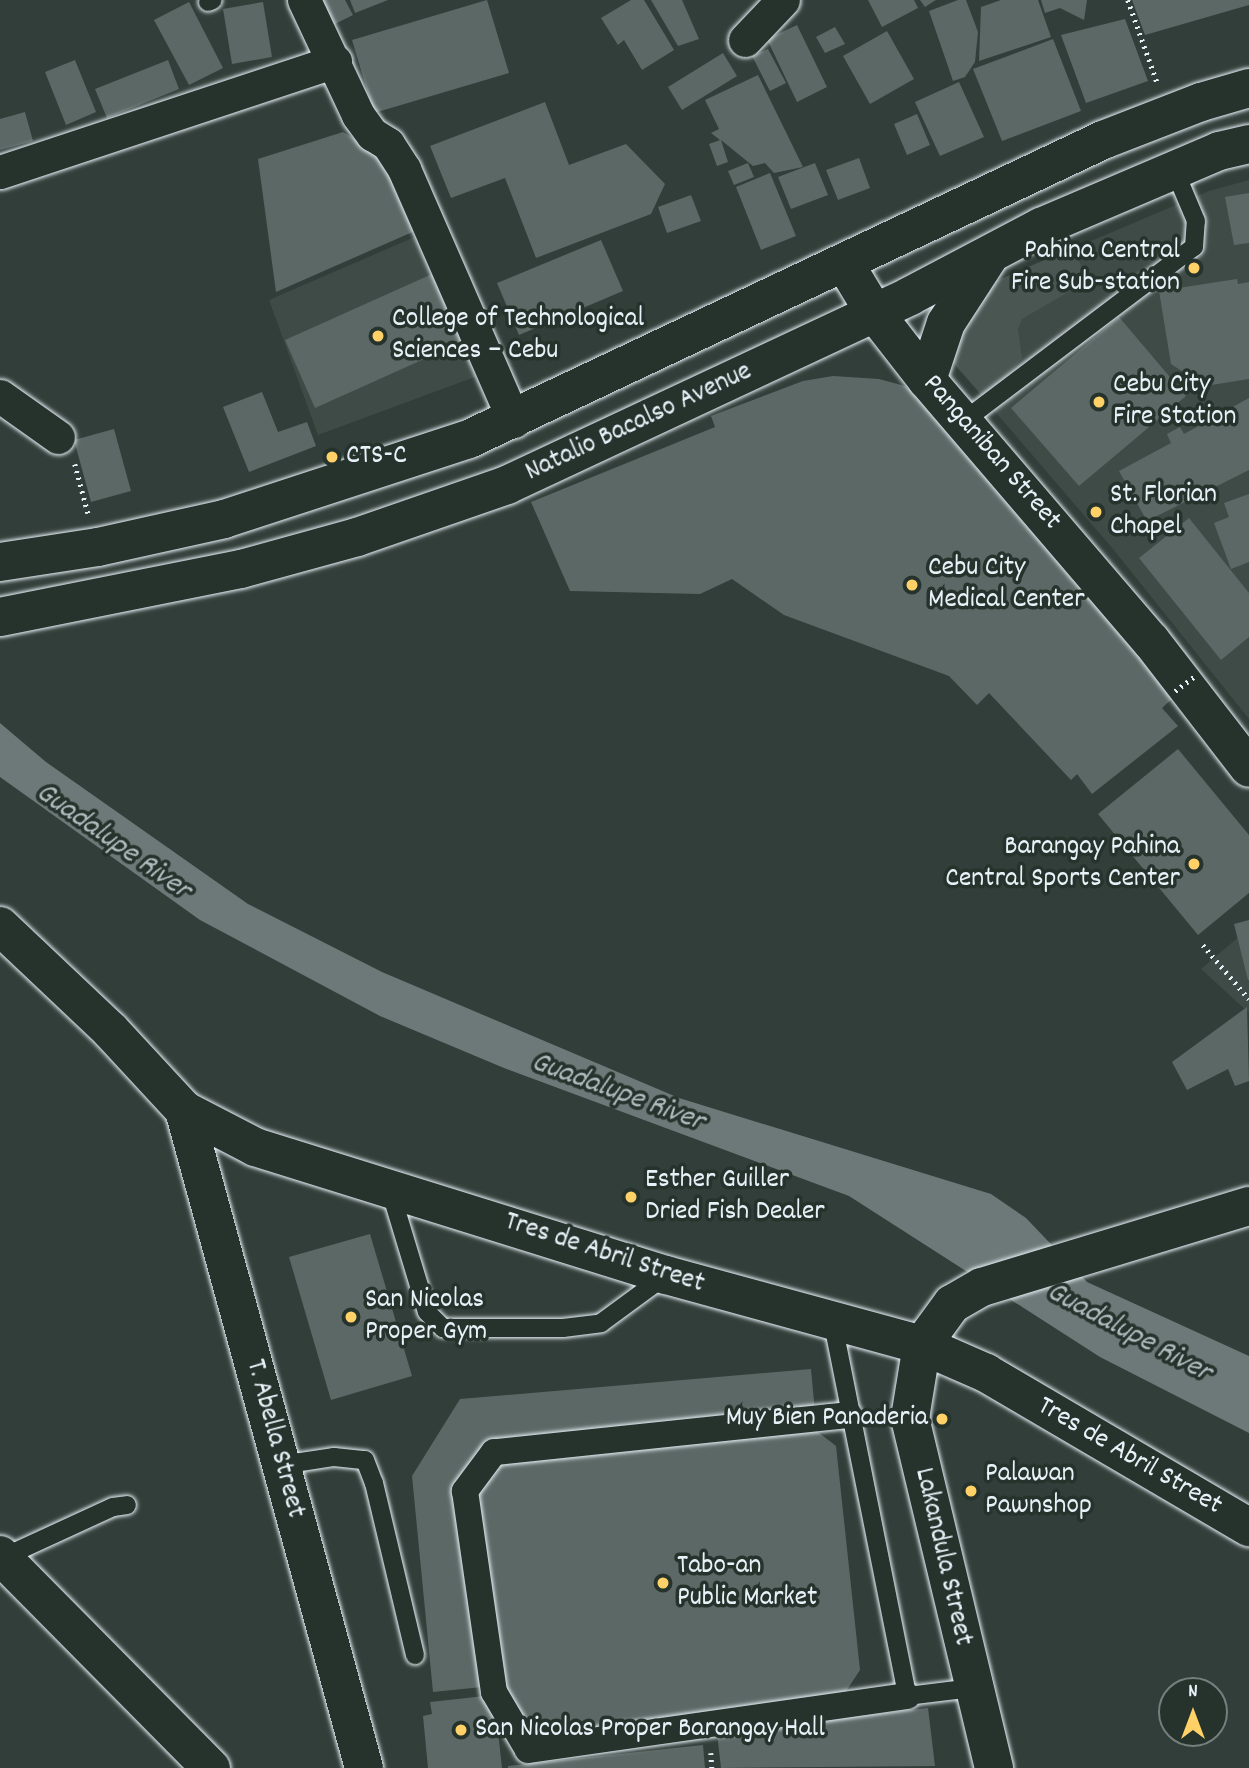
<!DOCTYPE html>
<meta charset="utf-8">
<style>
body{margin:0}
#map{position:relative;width:1249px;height:1768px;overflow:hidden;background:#323e39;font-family:Dekko,sans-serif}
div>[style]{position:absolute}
.built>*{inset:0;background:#3f4b46}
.green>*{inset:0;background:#495651}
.water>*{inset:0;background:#6d7978}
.building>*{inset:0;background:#5c6865}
.path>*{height:4.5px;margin-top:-2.25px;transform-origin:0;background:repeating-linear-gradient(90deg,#e8f1f8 0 2px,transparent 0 7px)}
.roads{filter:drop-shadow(0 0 2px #e8f1f8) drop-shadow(0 0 2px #e8f1f8)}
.service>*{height:18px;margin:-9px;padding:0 9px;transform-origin:9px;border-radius:9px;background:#26332d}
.pedestrian>*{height:26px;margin:-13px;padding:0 13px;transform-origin:13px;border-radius:13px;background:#26332d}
.minor>*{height:33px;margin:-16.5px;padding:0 16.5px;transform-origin:16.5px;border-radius:16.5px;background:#26332d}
.tertiary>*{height:38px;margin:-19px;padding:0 19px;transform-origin:19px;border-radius:19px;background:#26332d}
.primary>*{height:38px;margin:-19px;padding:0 19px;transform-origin:19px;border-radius:19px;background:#26332d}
.path-bridge>*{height:4.5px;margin-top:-2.25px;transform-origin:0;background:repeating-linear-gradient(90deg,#e8f1f8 0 2px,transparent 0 7px)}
.dots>*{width:19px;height:19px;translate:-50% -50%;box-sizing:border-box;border:4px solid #26332d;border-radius:50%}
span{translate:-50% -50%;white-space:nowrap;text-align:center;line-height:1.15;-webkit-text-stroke:7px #26332d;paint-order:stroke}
.poi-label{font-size:28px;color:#e8f1f8}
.right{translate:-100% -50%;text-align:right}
.left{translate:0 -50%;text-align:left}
.street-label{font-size:28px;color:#e8f1f8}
.water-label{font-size:30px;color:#b1bbbe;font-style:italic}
.north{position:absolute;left:1158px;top:1677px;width:70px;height:70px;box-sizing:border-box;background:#26332d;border:2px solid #747f7e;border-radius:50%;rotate:0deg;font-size:19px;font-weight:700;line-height:28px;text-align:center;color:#e8f1f8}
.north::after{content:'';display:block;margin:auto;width:24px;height:32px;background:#ffd166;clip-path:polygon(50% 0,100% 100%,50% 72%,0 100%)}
</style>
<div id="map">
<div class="built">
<div style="clip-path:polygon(1249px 180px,1249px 719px,1113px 549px,949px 358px,973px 291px,1209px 191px)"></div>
<div style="clip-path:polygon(424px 233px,491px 371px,318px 435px,269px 300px)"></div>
<div style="clip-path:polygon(1249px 928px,1249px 1013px,1201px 969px)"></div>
</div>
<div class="green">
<div style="clip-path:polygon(1074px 247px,1084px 274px,1077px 287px,1022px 319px,1018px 329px,1022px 358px,999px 385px,982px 395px,949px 358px,973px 291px)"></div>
</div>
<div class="water">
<div style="clip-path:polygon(0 723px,46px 762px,248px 904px,382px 972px,679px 1098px,991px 1194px,1026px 1218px,1087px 1282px,1249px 1356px,1249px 1433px,1100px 1357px,849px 1196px,504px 1068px,380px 1016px,200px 920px,0 777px)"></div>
</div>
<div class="building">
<div style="clip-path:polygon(314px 0,345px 0,353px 15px,329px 27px)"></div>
<div style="clip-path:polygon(350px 0,388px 0,355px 13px)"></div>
<div style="clip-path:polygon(487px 0,509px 73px,374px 113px,352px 40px)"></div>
<div style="clip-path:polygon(631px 0,644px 0,674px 50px,642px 70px,624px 40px,618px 45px,601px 18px)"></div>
<div style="clip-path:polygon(651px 0,682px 0,699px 39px,678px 46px)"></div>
<div style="clip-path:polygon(868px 0,914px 0,918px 8px,882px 27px)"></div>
<div style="clip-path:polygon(920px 0,936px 0,925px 7px)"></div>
<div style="clip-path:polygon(958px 0,966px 0,978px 32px,975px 62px,965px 77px,953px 81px,929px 11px)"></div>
<div style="clip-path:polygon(1001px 0,1038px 0,1051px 37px,979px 61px,981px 7px)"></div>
<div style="clip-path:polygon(1041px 0,1087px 0,1084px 20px,1060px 8px,1045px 13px)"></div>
<div style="clip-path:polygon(1132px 0,1249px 0,1249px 5px,1145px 35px)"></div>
<div style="clip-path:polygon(189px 2px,223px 68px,189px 85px,154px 20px)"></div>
<div style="clip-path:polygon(263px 2px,272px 57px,232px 64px,223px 9px)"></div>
<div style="clip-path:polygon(1125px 19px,1148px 81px,1086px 103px,1061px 35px)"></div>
<div style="clip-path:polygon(797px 25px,827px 87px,797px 102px,767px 39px)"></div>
<div style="clip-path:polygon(835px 27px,845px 44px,825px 53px,816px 37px)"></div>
<div style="clip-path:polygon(887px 31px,914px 79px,870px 104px,843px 56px)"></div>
<div style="clip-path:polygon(1053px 39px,1081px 111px,1002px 141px,973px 69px)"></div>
<div style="clip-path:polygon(768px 49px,786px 83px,770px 91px,752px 56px)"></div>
<div style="clip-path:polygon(723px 53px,737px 76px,682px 110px,668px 87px)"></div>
<div style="clip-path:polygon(75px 60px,96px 112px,66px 125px,45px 72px)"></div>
<div style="clip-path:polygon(168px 60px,179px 89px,107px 118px,95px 89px)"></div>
<div style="clip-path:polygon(758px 75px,803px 167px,774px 173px,765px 163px,753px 166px,721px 140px,728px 162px,717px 166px,709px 144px,720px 140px,711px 133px,719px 129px,705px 100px)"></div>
<div style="clip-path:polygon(959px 82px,984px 137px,940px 156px,915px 102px)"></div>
<div style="clip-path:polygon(545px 102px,569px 165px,626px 144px,665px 184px,651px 214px,536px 258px,505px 178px,451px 198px,430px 146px)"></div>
<div style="clip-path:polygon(25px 112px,33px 141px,0 150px,0 119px)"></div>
<div style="clip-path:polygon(917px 114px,930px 145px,907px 155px,894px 124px)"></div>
<div style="clip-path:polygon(343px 132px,389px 159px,417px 230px,276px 292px,258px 159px)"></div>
<div style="clip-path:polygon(859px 158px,870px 188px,838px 200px,826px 170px)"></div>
<div style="clip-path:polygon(748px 163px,754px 177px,734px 185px,728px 171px)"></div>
<div style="clip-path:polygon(815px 163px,828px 195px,791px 209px,778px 177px)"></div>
<div style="clip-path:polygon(770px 173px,796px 236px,761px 250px,736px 187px)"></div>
<div style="clip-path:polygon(1249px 193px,1249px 243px,1234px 245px,1225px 197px)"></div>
<div style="clip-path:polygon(691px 195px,701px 221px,667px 233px,658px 207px)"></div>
<div style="clip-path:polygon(601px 240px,623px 291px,519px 335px,497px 283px)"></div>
<div style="clip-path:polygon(441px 270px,471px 338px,315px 408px,285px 340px)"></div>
<div style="clip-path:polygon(1237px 279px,1238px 284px,1249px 282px,1249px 379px,1205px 386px,1171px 364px,1159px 291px)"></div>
<div style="clip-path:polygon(1119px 317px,1186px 396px,1079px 486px,1011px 408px)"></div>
<div style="clip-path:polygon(833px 376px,879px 379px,905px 386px,928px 403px,1174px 697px,1162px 708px,1178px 726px,1092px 794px,1077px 774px,1071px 780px,989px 693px,977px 705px,949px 676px,784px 615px,732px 579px,700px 594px,570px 591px,531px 502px,715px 427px,711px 416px,803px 381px)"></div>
<div style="clip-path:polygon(262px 392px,278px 432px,307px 422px,316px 446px,249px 472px,223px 407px)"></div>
<div style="clip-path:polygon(1249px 398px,1249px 470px,1147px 521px,1119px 471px,1171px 443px,1167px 434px,1180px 427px,1184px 434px)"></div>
<div style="clip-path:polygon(114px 429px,131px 491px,91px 502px,74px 440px)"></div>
<div style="clip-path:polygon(1249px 494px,1249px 562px,1231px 569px,1214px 523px,1229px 517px,1224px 503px)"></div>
<div style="clip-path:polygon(1189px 518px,1249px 593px,1249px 637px,1221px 660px,1139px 558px)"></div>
<div style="clip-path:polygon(1178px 749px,1249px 835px,1249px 893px,1198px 935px,1098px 814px)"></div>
<div style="clip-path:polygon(1249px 920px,1249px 980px,1248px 980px,1234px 924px)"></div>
<div style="clip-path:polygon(1247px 1007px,1249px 1081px,1235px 1086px,1228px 1069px,1187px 1090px,1172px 1062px)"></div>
<div style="clip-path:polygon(370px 1234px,412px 1376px,331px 1400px,289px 1257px)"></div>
<div style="clip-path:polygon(811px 1369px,815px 1412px,490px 1442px,457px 1488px,482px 1687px,433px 1692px,412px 1476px,460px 1399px)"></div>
<div style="clip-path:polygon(809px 1425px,836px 1446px,860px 1670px,843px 1696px,531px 1740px,506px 1714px,474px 1491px,495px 1461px)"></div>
<div style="clip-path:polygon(494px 1695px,502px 1768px,428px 1768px,423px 1716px,432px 1714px,430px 1702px)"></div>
<div style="clip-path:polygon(928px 1708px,935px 1766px,721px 1768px,717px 1733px)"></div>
<div style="clip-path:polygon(703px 1745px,705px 1768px,508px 1768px,508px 1766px)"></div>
</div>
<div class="path">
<div style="left:1128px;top:0;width:87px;rotate:70.5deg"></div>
<div style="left:75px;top:464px;width:51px;rotate:75.1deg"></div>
<div style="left:1203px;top:945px;width:71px;rotate:49.6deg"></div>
<div style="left:711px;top:1753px;width:15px;rotate:86deg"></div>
</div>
<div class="roads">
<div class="service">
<div style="left:208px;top:2px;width:5px;rotate:-22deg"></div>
<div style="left:965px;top:420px;width:287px;rotate:-37.1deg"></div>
<div style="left:1194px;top:247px;width:26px;rotate:-86deg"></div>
<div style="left:1196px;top:221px;width:56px;rotate:-112.9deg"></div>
<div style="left:391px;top:1193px;width:124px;rotate:73.2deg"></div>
<div style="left:427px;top:1312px;width:23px;rotate:45deg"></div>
<div style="left:443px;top:1328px;width:120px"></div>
<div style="left:563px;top:1328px;width:38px;rotate:-7deg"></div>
<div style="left:601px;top:1323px;width:79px;rotate:-36.3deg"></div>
<div style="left:833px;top:1324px;width:379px;rotate:78.7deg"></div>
<div style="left:907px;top:1696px;width:65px;rotate:-7deg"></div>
<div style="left:281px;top:1465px;width:54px;rotate:-8.6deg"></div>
<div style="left:334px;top:1457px;width:31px;rotate:6deg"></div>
<div style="left:365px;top:1460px;width:25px;rotate:69deg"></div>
<div style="left:374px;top:1483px;width:177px;rotate:76.6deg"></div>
<div style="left:2px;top:1558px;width:122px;rotate:-24.7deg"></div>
<div style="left:113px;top:1507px;width:14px;rotate:-8deg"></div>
</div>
<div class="pedestrian">
<div style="left:849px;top:1415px;width:357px;rotate:174deg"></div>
<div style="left:494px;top:1452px;width:49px;rotate:126.6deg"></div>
<div style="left:465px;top:1491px;width:203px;rotate:81.8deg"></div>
<div style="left:494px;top:1692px;width:67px;rotate:59.6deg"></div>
<div style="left:528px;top:1750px;width:383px;rotate:-8.1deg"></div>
</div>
<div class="minor">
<div style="left:304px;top:0;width:127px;rotate:64.8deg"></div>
<div style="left:358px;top:115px;width:24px;rotate:54deg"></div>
<div style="left:372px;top:134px;width:19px;rotate:32deg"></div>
<div style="left:388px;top:144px;width:30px;rotate:57deg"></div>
<div style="left:404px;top:169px;width:275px;rotate:66.4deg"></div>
<div style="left:745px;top:40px;width:55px;rotate:-46.5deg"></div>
<div style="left:0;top:172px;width:353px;rotate:-18.3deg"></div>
<div style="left:0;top:396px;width:71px;rotate:35.3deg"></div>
</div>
<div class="tertiary">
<div style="left:845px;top:264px;width:56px;rotate:58.9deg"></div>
<div style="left:874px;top:312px;width:86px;rotate:52.1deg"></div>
<div style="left:927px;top:380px;width:344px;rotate:49.4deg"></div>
<div style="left:1151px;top:641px;width:160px;rotate:52.3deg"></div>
<div style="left:0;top:926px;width:151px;rotate:43.4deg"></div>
<div style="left:110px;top:1030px;width:109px;rotate:47.2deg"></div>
<div style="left:184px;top:1110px;width:80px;rotate:27.5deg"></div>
<div style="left:255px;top:1147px;width:430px;rotate:17.3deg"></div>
<div style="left:666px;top:1275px;width:265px;rotate:15.3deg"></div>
<div style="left:922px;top:1345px;width:70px;rotate:23.6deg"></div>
<div style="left:986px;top:1373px;width:305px;rotate:30.4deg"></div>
<div style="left:184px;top:1110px;width:682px;rotate:74.7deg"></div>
<div style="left:0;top:1555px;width:300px;rotate:45.3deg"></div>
<div style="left:994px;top:1768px;width:360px;rotate:-103.5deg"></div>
<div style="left:910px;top:1418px;width:74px;rotate:-80.7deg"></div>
<div style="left:922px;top:1345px;width:51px;rotate:-53.8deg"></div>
<div style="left:952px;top:1304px;width:34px;rotate:-30deg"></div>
<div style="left:982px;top:1287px;width:279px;rotate:-16.9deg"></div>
</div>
<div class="primary">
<div style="left:927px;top:380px;width:60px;rotate:-71.6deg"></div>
<div style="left:946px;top:323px;width:77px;rotate:-57.1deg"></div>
<div style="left:0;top:562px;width:99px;rotate:-8.7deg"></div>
<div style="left:98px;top:547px;width:129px;rotate:-12.5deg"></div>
<div style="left:224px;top:519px;width:258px;rotate:-18.1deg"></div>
<div style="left:469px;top:439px;width:701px;rotate:-25.25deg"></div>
<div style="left:1103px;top:140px;width:105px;rotate:-21.2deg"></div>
<div style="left:1201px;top:102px;width:50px;rotate:-16.3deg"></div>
<div style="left:0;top:617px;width:246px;rotate:-11.3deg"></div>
<div style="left:241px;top:569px;width:120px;rotate:-15.4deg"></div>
<div style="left:357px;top:537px;width:159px;rotate:-19.1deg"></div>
<div style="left:507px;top:485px;width:445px;rotate:-25.1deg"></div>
<div style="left:910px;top:296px;width:148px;rotate:-27.8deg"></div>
<div style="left:1041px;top:227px;width:194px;rotate:-23.1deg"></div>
<div style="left:1219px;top:151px;width:31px;rotate:-13deg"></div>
</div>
</div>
<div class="path-bridge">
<div style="left:1175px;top:691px;width:25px;rotate:-37deg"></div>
</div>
<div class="dots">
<div style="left:1194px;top:268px;background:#ffd166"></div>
<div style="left:378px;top:336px;background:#ffd166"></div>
<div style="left:1099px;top:402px;background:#ffd166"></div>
<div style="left:332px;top:457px;background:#ffd166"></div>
<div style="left:1096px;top:512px;background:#ffd166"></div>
<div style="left:912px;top:585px;background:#ffd166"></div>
<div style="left:1194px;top:864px;background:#ffd166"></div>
<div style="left:631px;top:1197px;background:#ffd166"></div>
<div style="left:351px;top:1317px;background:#ffd166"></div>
<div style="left:942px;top:1419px;background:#ffd166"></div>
<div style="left:971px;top:1491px;background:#ffd166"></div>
<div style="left:663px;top:1583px;background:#ffd166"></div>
<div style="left:461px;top:1730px;background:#ffd166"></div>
</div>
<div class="poi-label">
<span class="right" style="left:1180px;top:268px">Pahina Central<br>Fire Sub-station</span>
<span class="left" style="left:392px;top:336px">College of Technological<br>Sciences – Cebu</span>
<span class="left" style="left:1113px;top:402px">Cebu City<br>Fire Station</span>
<span class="left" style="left:346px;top:457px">CTS-C</span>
<span class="left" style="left:1110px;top:512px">St. Florian<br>Chapel</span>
<span class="left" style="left:928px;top:585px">Cebu City<br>Medical Center</span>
<span class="right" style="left:1180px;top:864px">Barangay Pahina<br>Central Sports Center</span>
<span class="left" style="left:645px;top:1197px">Esther Guiller<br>Dried Fish Dealer</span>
<span class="left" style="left:365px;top:1317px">San Nicolas<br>Proper Gym</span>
<span class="right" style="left:928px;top:1419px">Muy Bien Panaderia</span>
<span class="left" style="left:985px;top:1491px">Palawan<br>Pawnshop</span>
<span class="left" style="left:677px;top:1583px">Tabo-an<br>Public Market</span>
<span class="left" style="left:475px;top:1730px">San Nicolas Proper Barangay Hall</span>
</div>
<div class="street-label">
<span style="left:639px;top:423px;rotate:-25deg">Natalio Bacalso Avenue</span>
<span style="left:991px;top:453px;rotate:49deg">Panganiban Street</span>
<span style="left:604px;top:1254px;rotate:18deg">Tres de Abril Street</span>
<span style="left:274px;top:1439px;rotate:75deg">T. Abella Street</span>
<span style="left:1129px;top:1457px;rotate:30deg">Tres de Abril Street</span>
<span style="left:942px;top:1557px;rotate:77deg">Lakandula Street</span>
</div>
<div class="water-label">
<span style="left:112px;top:843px;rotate:35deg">Guadalupe River</span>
<span style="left:617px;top:1094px;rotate:20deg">Guadalupe River</span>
<span style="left:1128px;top:1334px;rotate:28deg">Guadalupe River</span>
</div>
<div class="north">N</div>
</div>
